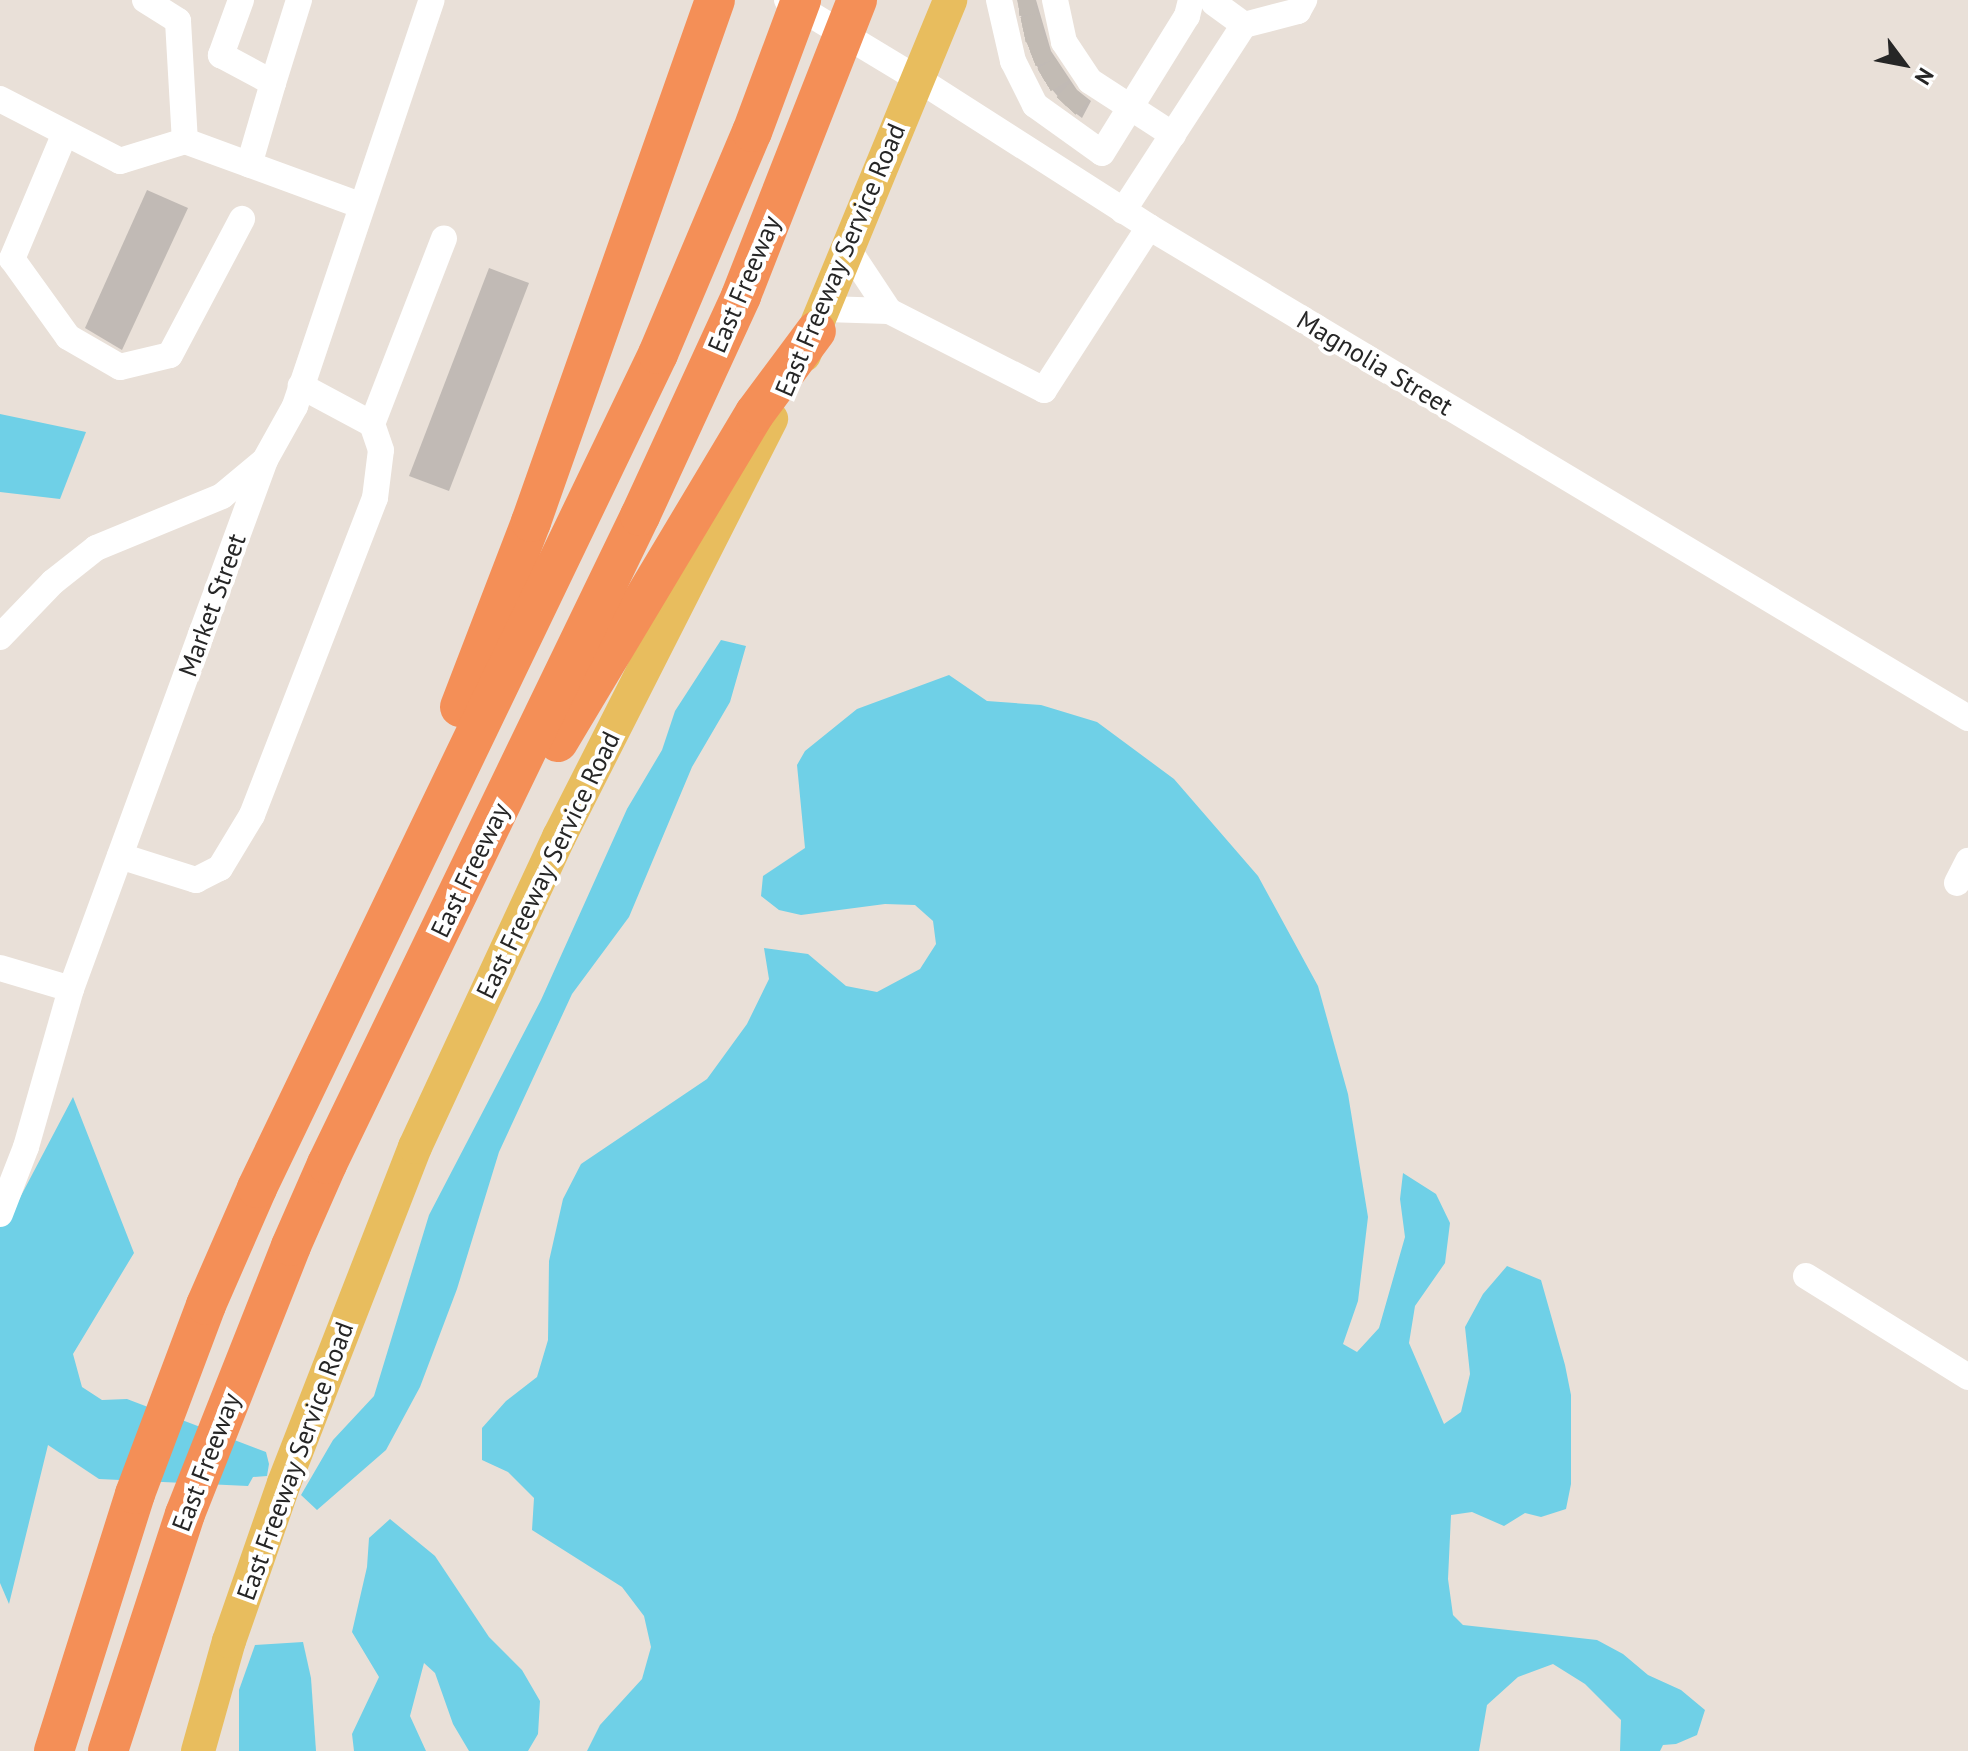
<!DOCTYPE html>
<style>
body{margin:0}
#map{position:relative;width:1968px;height:1751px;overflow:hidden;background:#e9e0d8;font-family:"PT Sans",sans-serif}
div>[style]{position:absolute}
.water>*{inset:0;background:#6fd0e7}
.building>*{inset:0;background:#c1bab5}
.minor-tunnel>*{height:26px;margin-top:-13px;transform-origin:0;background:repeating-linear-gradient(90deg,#c2bbb4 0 26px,transparent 0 39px)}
.minor>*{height:26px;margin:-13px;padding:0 13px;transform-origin:13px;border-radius:13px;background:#fff}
.major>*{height:34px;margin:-17px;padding:0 17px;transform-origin:17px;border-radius:17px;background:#e8bd5e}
.highway>*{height:40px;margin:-20px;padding:0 20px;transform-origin:20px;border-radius:20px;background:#f48f57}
span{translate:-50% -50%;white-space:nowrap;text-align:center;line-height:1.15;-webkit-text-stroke:8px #fff;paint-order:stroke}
.street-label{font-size:26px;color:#262626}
.north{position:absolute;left:1864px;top:24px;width:80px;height:80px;-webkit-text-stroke:6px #fff;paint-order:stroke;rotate:122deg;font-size:22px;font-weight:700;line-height:32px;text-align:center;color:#262626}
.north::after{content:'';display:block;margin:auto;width:28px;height:36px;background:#262626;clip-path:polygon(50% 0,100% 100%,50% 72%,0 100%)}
</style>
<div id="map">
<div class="water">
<div style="clip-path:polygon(0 414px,86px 432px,60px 499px,0 492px)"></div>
<div style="clip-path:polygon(721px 640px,746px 646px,730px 702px,692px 767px,629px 917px,572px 994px,499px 1152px,457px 1289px,420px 1387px,386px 1450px,317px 1510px,301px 1495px,333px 1440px,374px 1396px,429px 1215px,541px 1000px,627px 809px,662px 750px,675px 711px)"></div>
<div style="clip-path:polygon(949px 675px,987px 701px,1041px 705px,1097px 722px,1174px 779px,1258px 876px,1318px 986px,1348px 1094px,1368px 1217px,1358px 1301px,1343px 1344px,1357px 1352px,1379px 1328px,1405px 1237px,1400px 1199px,1403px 1173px,1436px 1194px,1450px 1223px,1445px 1263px,1415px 1306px,1409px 1343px,1444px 1424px,1461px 1412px,1470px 1374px,1465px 1327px,1483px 1294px,1507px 1266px,1541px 1280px,1565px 1365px,1571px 1395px,1571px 1484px,1566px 1509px,1541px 1517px,1525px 1513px,1504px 1526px,1472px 1512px,1451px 1515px,1448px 1579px,1453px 1615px,1463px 1625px,1597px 1640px,1623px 1654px,1648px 1675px,1681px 1690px,1705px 1710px,1697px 1735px,1676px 1744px,1663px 1745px,1660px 1751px,1620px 1751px,1621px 1720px,1585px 1684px,1553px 1664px,1518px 1677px,1487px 1705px,1479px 1751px,587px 1751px,600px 1725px,642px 1679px,651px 1647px,644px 1616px,622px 1587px,532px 1530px,534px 1498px,508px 1472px,482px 1460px,482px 1428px,506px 1401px,537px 1377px,548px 1340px,549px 1261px,563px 1199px,581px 1164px,707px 1079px,747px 1024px,769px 979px,764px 948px,808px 954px,846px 986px,877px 992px,920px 969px,936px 944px,933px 921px,915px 905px,885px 904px,801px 915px,779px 910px,761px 896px,763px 876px,805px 848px,797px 765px,805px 751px,857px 709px)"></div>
<div style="clip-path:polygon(73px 1097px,134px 1253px,73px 1354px,82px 1387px,102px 1400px,127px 1399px,266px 1452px,269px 1464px,267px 1476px,253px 1477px,248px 1486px,99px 1479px,48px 1445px,9px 1604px,0 1583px,0 1205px,14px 1209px)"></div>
<div style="clip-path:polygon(390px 1519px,435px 1556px,489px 1637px,522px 1670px,540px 1701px,538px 1734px,528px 1751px,469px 1751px,453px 1724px,435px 1673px,424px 1663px,410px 1716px,426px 1751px,354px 1751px,352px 1734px,379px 1677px,352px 1632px,367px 1567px,369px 1538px)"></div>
<div style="clip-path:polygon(303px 1642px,311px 1678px,316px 1751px,239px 1751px,239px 1690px,255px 1645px)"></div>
</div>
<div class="building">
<div style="clip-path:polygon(1017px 0,1036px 0,1051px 51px,1077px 90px,1091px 101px,1082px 118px,1066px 106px,1044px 80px,1031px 54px)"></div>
<div style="clip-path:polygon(147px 190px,188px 208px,122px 350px,85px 328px)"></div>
<div style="clip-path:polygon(489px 268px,529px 283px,449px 491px,409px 476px)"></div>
</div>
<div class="minor-tunnel">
<div style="left:1018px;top:3px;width:18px;rotate:-6deg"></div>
<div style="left:1023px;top:30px;width:19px;rotate:-12deg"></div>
<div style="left:1031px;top:54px;width:19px;rotate:-21deg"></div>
<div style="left:1044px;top:80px;width:21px;rotate:-31deg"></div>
<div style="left:1066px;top:106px;width:19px;rotate:-47deg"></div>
</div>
<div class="minor">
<div style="left:145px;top:0;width:39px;rotate:32deg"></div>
<div style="left:178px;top:21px;width:120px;rotate:86.7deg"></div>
<div style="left:241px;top:0;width:59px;rotate:110deg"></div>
<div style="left:221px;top:55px;width:59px;rotate:28.3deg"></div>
<div style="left:273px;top:83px;width:85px;rotate:106.3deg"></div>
<div style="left:787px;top:0;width:153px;rotate:31.1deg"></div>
<div style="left:918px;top:79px;width:274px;rotate:32.6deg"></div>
<div style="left:1149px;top:227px;width:955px;rotate:30.94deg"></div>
<div style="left:999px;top:0;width:63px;rotate:77.1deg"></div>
<div style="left:1013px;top:61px;width:49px;rotate:63.4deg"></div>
<div style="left:1035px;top:105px;width:82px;rotate:35.6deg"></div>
<div style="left:1102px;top:153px;width:161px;rotate:-58.2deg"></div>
<div style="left:1187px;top:16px;width:16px;rotate:-76deg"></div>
<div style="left:1055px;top:0;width:43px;rotate:77.9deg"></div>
<div style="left:1064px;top:42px;width:47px;rotate:56.3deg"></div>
<div style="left:1090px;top:81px;width:99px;rotate:33deg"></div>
<div style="left:1214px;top:3px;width:37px;rotate:36deg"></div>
<div style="left:273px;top:83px;width:87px;rotate:-72.6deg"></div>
<div style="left:0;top:99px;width:135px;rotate:27.3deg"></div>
<div style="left:120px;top:161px;width:68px;rotate:-17.1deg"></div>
<div style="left:185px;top:141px;width:186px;rotate:20.1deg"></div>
<div style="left:65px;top:133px;width:137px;rotate:112.8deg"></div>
<div style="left:12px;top:259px;width:96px;rotate:54.3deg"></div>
<div style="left:68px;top:337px;width:60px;rotate:30deg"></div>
<div style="left:120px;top:367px;width:51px;rotate:-13.5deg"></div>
<div style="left:170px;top:355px;width:154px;rotate:-62.1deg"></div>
<div style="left:1123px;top:211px;width:222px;rotate:-57deg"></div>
<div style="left:1244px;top:25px;width:56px;rotate:-14.5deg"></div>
<div style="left:1298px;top:11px;width:13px;rotate:-61deg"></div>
<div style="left:848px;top:249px;width:74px;rotate:56.5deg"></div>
<div style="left:889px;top:311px;width:174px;rotate:27deg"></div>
<div style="left:1044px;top:390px;width:194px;rotate:-57.2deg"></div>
<div style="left:825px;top:309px;width:64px;rotate:1.8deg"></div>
<div style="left:372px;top:424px;width:199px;rotate:-68.8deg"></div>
<div style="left:0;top:637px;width:76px;rotate:-46.1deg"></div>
<div style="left:53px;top:582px;width:55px;rotate:-38.3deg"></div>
<div style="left:96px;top:548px;width:136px;rotate:-22.4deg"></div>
<div style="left:222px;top:496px;width:56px;rotate:-39.9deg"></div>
<div style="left:120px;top:856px;width:80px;rotate:17.5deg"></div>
<div style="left:196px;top:880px;width:27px;rotate:-27deg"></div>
<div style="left:220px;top:868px;width:62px;rotate:-58.9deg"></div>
<div style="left:252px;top:815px;width:340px;rotate:-68.8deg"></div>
<div style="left:375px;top:498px;width:48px;rotate:-82.9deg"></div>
<div style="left:381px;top:450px;width:28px;rotate:-109deg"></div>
<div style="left:372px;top:424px;width:81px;rotate:-151.8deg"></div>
<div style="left:1957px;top:883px;width:25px;rotate:-63deg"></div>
<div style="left:0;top:968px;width:74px;rotate:16.5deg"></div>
<div style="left:0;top:1214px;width:72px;rotate:-68.8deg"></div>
<div style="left:26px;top:1147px;width:164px;rotate:-74.1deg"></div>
<div style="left:71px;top:989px;width:563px;rotate:-69.86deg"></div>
<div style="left:265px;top:460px;width:62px;rotate:-60.9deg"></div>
<div style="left:295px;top:406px;width:428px;rotate:-71.4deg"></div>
<div style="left:1806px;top:1276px;width:191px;rotate:31.9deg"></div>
</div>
<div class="major">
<div style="left:804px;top:355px;width:384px;rotate:-67.6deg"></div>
<div style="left:198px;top:1751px;width:114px;rotate:-74.3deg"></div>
<div style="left:229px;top:1641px;width:167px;rotate:-70.8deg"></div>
<div style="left:284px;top:1483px;width:361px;rotate:-68.7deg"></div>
<div style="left:415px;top:1147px;width:342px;rotate:-65.1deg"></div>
<div style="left:559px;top:837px;width:469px;rotate:-63.1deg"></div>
</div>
<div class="highway">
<div style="left:460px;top:707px;width:198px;rotate:-69deg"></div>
<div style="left:531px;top:522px;width:553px;rotate:-70.58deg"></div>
<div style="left:558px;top:742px;width:383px;rotate:-59.1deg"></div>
<div style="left:755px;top:413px;width:102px;rotate:-53.4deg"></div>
<div style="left:54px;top:1751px;width:269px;rotate:-72.5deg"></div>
<div style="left:135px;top:1494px;width:202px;rotate:-69.4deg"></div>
<div style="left:206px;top:1305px;width:128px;rotate:-66.4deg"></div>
<div style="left:257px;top:1188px;width:925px;rotate:-64.32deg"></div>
<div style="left:658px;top:354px;width:241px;rotate:-67.1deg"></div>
<div style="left:752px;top:132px;width:141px;rotate:-69.6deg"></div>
<div style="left:108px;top:1751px;width:249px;rotate:-72deg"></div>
<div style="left:185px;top:1514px;width:288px;rotate:-68.4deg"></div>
<div style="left:291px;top:1246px;width:90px;rotate:-66.3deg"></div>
<div style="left:327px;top:1164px;width:720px;rotate:-64.22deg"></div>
<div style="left:640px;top:516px;width:242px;rotate:-65.3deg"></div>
<div style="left:741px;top:296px;width:318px;rotate:-68.6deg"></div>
</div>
<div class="street-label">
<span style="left:840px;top:260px;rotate:-67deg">East Freeway Service Road</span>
<span style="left:744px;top:284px;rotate:-67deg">East Freeway</span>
<span style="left:1375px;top:363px;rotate:31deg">Magnolia Street</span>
<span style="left:212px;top:605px;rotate:-70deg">Market Street</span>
<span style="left:548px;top:865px;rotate:-64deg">East Freeway Service Road</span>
<span style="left:470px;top:870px;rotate:-64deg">East Freeway</span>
<span style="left:295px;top:1461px;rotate:-70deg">East Freeway Service Road</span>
<span style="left:206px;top:1462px;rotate:-69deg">East Freeway</span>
</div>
<div class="north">N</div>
</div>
